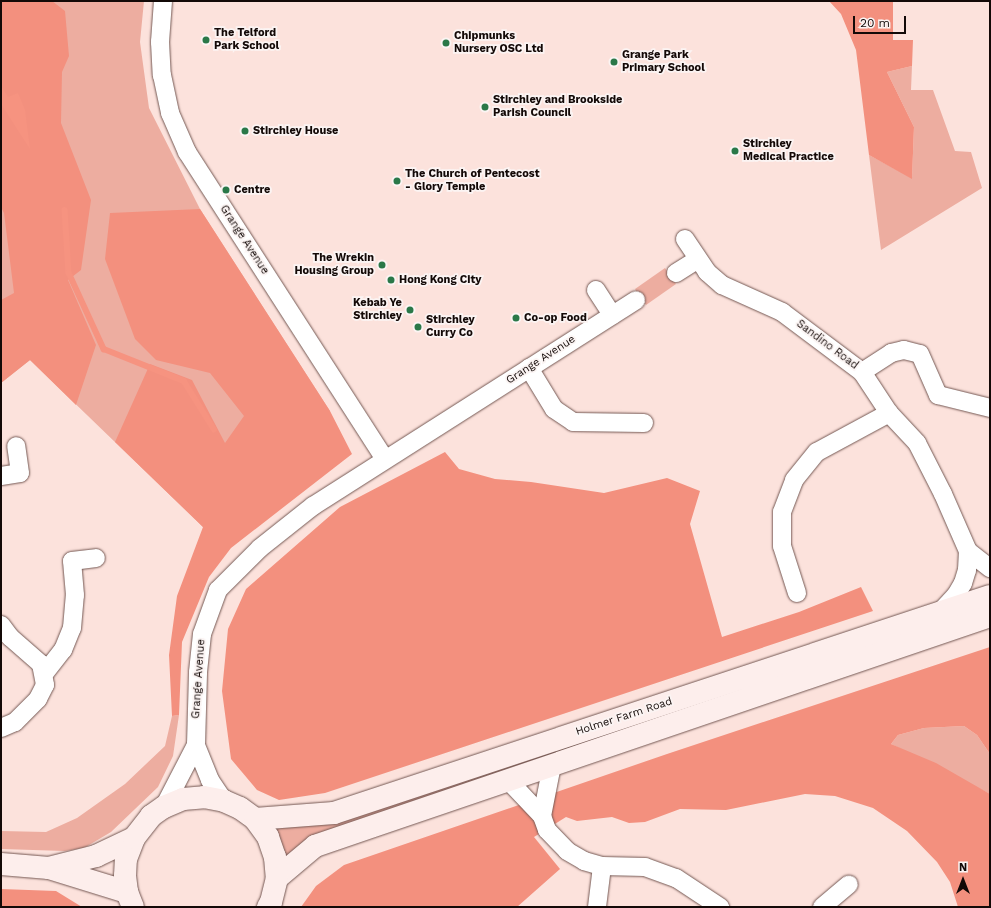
<!DOCTYPE html>
<style>
body{margin:0}
#map{position:relative;width:991px;height:908px;overflow:hidden;background:#fce2dc;font-family:"Work Sans",sans-serif}
div>[style]{position:absolute}
.green>*{inset:0;background:#edada0}
.forest>*{inset:0;background:#f3907e}
.water>*{inset:0;background:#f69380}
.stream>*{height:5.5px;margin:-2.75px;padding:0 2.75px;transform-origin:2.75px;border-radius:2.75px;background:#f69380}
.roads{filter:drop-shadow(0 0 1px #745853) drop-shadow(0 0 1px #745853)}
.street>*{height:18px;margin:-9px;padding:0 9px;transform-origin:9px;border-radius:9px;background:#fff}
.secondary>*{height:22px;margin:-11px;padding:0 11px;transform-origin:11px;border-radius:11px;background:#fdeeec}
.dots>*{width:11px;height:11px;translate:-50% -50%;box-sizing:border-box;border:2px solid #fbf4f3;border-radius:50%}
span{translate:-50% -50%;white-space:nowrap;text-align:center;line-height:1.15;-webkit-text-stroke:3.5px #fbf4f3;paint-order:stroke}
.poi-label{font-size:11px;color:#130907;font-weight:700}
.left{translate:0 -50%;text-align:left}
.right{translate:-100% -50%;text-align:right}
.street-label{font-size:11px;color:#130907}
.frame{position:absolute;inset:0;border:2px solid #130907;pointer-events:none}
.north{position:absolute;left:943px;top:860px;width:40px;height:40px;-webkit-text-stroke:3px #fbf4f3;paint-order:stroke;rotate:0deg;font-size:11px;font-weight:700;line-height:16px;text-align:center;color:#130907}
.north::after{content:'';display:block;margin:auto;width:14px;height:18px;background:#130907;clip-path:polygon(50% 0,100% 100%,50% 72%,0 100%)}
.scale{position:absolute;left:853px;top:16px;width:53px;height:18px;box-sizing:border-box;border:2px solid #130907;border-top:0;padding-left:5px;font-size:12px;line-height:14px;white-space:nowrap;color:#130907;-webkit-text-stroke:3px #fbf4f3;paint-order:stroke}
</style>
<div id="map">
<div class="green">
<div style="clip-path:polygon(1px 1px,144px 1px,140px 42px,149px 108px,200px 209px,330px 411px,203px 527px,30px 360px,1px 383px)"></div>
<div style="clip-path:polygon(912px 66px,911px 90px,933px 90px,955px 151px,971px 152px,982px 188px,881px 250px,869px 155px,912px 178px,914px 127px,887px 72px)"></div>
<div style="clip-path:polygon(665px 268px,676px 284px,646px 305px,635px 289px)"></div>
<div style="clip-path:polygon(990px 602px,286px 860px,273px 829px,323px 823px)"></div>
<div style="clip-path:polygon(179px 715px,173px 756px,158px 787px,111px 832px,84px 848px,65px 851px,1px 849px,1px 831px,46px 832px,77px 818px,125px 784px,165px 746px,172px 716px)"></div>
<div style="clip-path:polygon(964px 726px,977px 735px,990px 754px,990px 794px,891px 744px,898px 735px,924px 728px)"></div>
</div>
<div class="forest">
<div style="clip-path:polygon(1px 1px,52px 1px,65px 11px,69px 56px,62px 72px,61px 123px,91px 200px,81px 270px,68px 280px,96px 345px,76px 405px,30px 360px,1px 383px,1px 300px,14px 293px,4px 213px,1px 207px)"></div>
<div style="clip-path:polygon(829px 1px,893px 1px,893px 40px,913px 40px,912px 66px,887px 72px,914px 127px,912px 179px,869px 155px,856px 50px,841px 14px)"></div>
<div style="clip-path:polygon(200px 209px,330px 411px,352px 454px,231px 548px,209px 577px,182px 642px,179px 715px,172px 716px,169px 655px,177px 596px,203px 527px,115px 442px,150px 364px,192px 380px,225px 443px,244px 416px,210px 373px,156px 360px,135px 339px,105px 259px,110px 213px)"></div>
<div style="clip-path:polygon(445px 452px,459px 469px,495px 479px,531px 482px,604px 493px,667px 478px,700px 491px,690px 524px,722px 637px,799px 612px,861px 587px,873px 611px,325px 793px,279px 800px,257px 790px,231px 759px,222px 691px,228px 629px,246px 589px,340px 507px)"></div>
<div style="clip-path:polygon(990px 647px,990px 754px,977px 735px,964px 726px,924px 728px,898px 735px,891px 744px,936px 763px,990px 794px,990px 907px,958px 907px,950px 882px,937px 862px,907px 831px,873px 808px,835px 796px,805px 794px,726px 810px,680px 809px,645px 822px,629px 823px,612px 817px,577px 821px,566px 817px,534px 837px,560px 869px,517px 907px,301px 907px,316px 886px,344px 865px,667px 754px)"></div>
<div style="clip-path:polygon(1px 889px,56px 891px,82px 907px,1px 907px)"></div>
</div>
<div class="water">
<div style="clip-path:polygon(1px 86px,8px 97px,18px 93px,25px 110px,30px 149px,1px 104px)"></div>
</div>
<div class="stream">
<div style="left:65px;top:210px;width:63px;rotate:86.4deg"></div>
<div style="left:69px;top:273px;width:84px;rotate:65.3deg"></div>
<div style="left:104px;top:349px;width:86px;rotate:21.8deg"></div>
<div style="left:184px;top:381px;width:57px;rotate:58deg"></div>
</div>
<div class="roads">
<div class="street">
<div style="left:163px;top:1px;width:41px;rotate:94.2deg"></div>
<div style="left:160px;top:42px;width:33px;rotate:87deg"></div>
<div style="left:162px;top:75px;width:39px;rotate:78deg"></div>
<div style="left:170px;top:113px;width:43px;rotate:66.4deg"></div>
<div style="left:187px;top:152px;width:365px;rotate:57.2deg"></div>
<div style="left:685px;top:239px;width:40px;rotate:56deg"></div>
<div style="left:707px;top:272px;width:20px;rotate:41deg"></div>
<div style="left:722px;top:285px;width:66px;rotate:24.2deg"></div>
<div style="left:782px;top:312px;width:100px;rotate:36.9deg"></div>
<div style="left:862px;top:372px;width:49px;rotate:56.6deg"></div>
<div style="left:889px;top:413px;width:41px;rotate:47deg"></div>
<div style="left:917px;top:443px;width:57px;rotate:63deg"></div>
<div style="left:943px;top:494px;width:62px;rotate:66.3deg"></div>
<div style="left:968px;top:551px;width:19px;rotate:93deg"></div>
<div style="left:967px;top:570px;width:14px;rotate:107deg"></div>
<div style="left:963px;top:583px;width:14px;rotate:120deg"></div>
<div style="left:956px;top:595px;width:23px;rotate:133deg"></div>
<div style="left:676px;top:273px;width:26px;rotate:-32deg"></div>
<div style="left:596px;top:290px;width:30px;rotate:57deg"></div>
<div style="left:529px;top:368px;width:48px;rotate:58.6deg"></div>
<div style="left:554px;top:409px;width:23px;rotate:34deg"></div>
<div style="left:573px;top:422px;width:71px;rotate:0.8deg"></div>
<div style="left:862px;top:372px;width:35px;rotate:-33deg"></div>
<div style="left:891px;top:353px;width:13px;rotate:-13deg"></div>
<div style="left:904px;top:350px;width:16px;rotate:14deg"></div>
<div style="left:920px;top:354px;width:45px;rotate:66.3deg"></div>
<div style="left:938px;top:395px;width:54px;rotate:14deg"></div>
<div style="left:1px;top:476px;width:19px;rotate:-9deg"></div>
<div style="left:20px;top:473px;width:27px;rotate:-98deg"></div>
<div style="left:968px;top:551px;width:28px;rotate:38deg"></div>
<div style="left:797px;top:593px;width:49px;rotate:-107.7deg"></div>
<div style="left:782px;top:546px;width:34px;rotate:-90deg"></div>
<div style="left:782px;top:512px;width:34px;rotate:-69deg"></div>
<div style="left:794px;top:480px;width:36px;rotate:-51deg"></div>
<div style="left:817px;top:452px;width:82px;rotate:-28.4deg"></div>
<div style="left:1px;top:625px;width:15px;rotate:53deg"></div>
<div style="left:10px;top:637px;width:41px;rotate:41.1deg"></div>
<div style="left:41px;top:664px;width:21px;rotate:79deg"></div>
<div style="left:45px;top:685px;width:16px;rotate:117deg"></div>
<div style="left:38px;top:699px;width:33px;rotate:135deg"></div>
<div style="left:15px;top:722px;width:15px;rotate:157deg"></div>
<div style="left:44px;top:674px;width:31px;rotate:-52deg"></div>
<div style="left:63px;top:650px;width:24px;rotate:-68deg"></div>
<div style="left:72px;top:628px;width:33px;rotate:-85deg"></div>
<div style="left:75px;top:595px;width:34px;rotate:-95deg"></div>
<div style="left:72px;top:561px;width:24px;rotate:-7deg"></div>
<div style="left:508px;top:780px;width:50px;rotate:46.6deg"></div>
<div style="left:542px;top:816px;width:15px;rotate:70deg"></div>
<div style="left:547px;top:830px;width:29px;rotate:46deg"></div>
<div style="left:567px;top:851px;width:20px;rotate:30deg"></div>
<div style="left:584px;top:861px;width:19px;rotate:16deg"></div>
<div style="left:602px;top:866px;width:43px;rotate:1.3deg"></div>
<div style="left:645px;top:867px;width:33px;rotate:20deg"></div>
<div style="left:676px;top:878px;width:53px;rotate:33.4deg"></div>
<div style="left:224px;top:801px;width:25px;rotate:-124deg"></div>
<div style="left:210px;top:780px;width:38px;rotate:-112deg"></div>
<div style="left:196px;top:745px;width:73px;rotate:-88.4deg"></div>
<div style="left:198px;top:672px;width:38px;rotate:-84deg"></div>
<div style="left:202px;top:634px;width:47px;rotate:-70deg"></div>
<div style="left:218px;top:590px;width:59px;rotate:-45deg"></div>
<div style="left:260px;top:548px;width:68px;rotate:-38.4deg"></div>
<div style="left:313px;top:506px;width:383px;rotate:-32.5deg"></div>
<div style="left:164px;top:807px;width:70px;rotate:-62.7deg"></div>
<div style="left:542px;top:816px;width:52px;rotate:-78.9deg"></div>
<div style="left:597px;top:907px;width:41px;rotate:-83deg"></div>
<div style="left:822px;top:907px;width:35px;rotate:-40deg"></div>
</div>
<div class="secondary">
<div style="left:255px;top:819px;width:79px;rotate:-4.3deg"></div>
<div style="left:334px;top:813px;width:691px;rotate:-18.3deg"></div>
<div style="left:1px;top:864px;width:48px;rotate:4.8deg"></div>
<div style="left:49px;top:868px;width:82px;rotate:17.1deg"></div>
<div style="left:49px;top:868px;width:49px;rotate:-14.3deg"></div>
<div style="left:96px;top:856px;width:42px;rotate:-25.3deg"></div>
<div style="left:277px;top:878px;width:50px;rotate:-40.1deg"></div>
<div style="left:315px;top:846px;width:713px;rotate:-18.82deg"></div>
<div style="left:133px;top:907px;width:16px;rotate:-112deg"></div>
<div style="left:127px;top:892px;width:16px;rotate:-97deg"></div>
<div style="left:125px;top:876px;width:17px;rotate:-87deg"></div>
<div style="left:126px;top:859px;width:22px;rotate:-69deg"></div>
<div style="left:134px;top:838px;width:28px;rotate:-52deg"></div>
<div style="left:151px;top:816px;width:16px;rotate:-35deg"></div>
<div style="left:164px;top:807px;width:21px;rotate:-23deg"></div>
<div style="left:183px;top:799px;width:21px;rotate:-5deg"></div>
<div style="left:204px;top:797px;width:20px;rotate:11deg"></div>
<div style="left:224px;top:801px;width:17px;rotate:24deg"></div>
<div style="left:240px;top:808px;width:19px;rotate:36deg"></div>
<div style="left:255px;top:819px;width:22px;rotate:54deg"></div>
<div style="left:268px;top:837px;width:21px;rotate:71deg"></div>
<div style="left:275px;top:857px;width:21px;rotate:85deg"></div>
<div style="left:277px;top:878px;width:25px;rotate:104deg"></div>
<div style="left:271px;top:902px;width:6px;rotate:121deg"></div>
</div>
</div>
<div class="dots">
<div style="left:206px;top:40px;background:#2a7848"></div>
<div style="left:446px;top:43px;background:#2a7848"></div>
<div style="left:614px;top:62px;background:#2a7848"></div>
<div style="left:485px;top:107px;background:#2a7848"></div>
<div style="left:245px;top:131px;background:#2a7848"></div>
<div style="left:735px;top:151px;background:#2a7848"></div>
<div style="left:397px;top:181px;background:#2a7848"></div>
<div style="left:226px;top:190px;background:#2a7848"></div>
<div style="left:382px;top:265px;background:#2a7848"></div>
<div style="left:391px;top:280px;background:#2a7848"></div>
<div style="left:410px;top:310px;background:#2a7848"></div>
<div style="left:516px;top:318px;background:#2a7848"></div>
<div style="left:418px;top:327px;background:#2a7848"></div>
</div>
<div class="poi-label">
<span class="left" style="left:214px;top:40px">The Telford<br>Park School</span>
<span class="left" style="left:454px;top:43px">Chipmunks<br>Nursery OSC Ltd</span>
<span class="left" style="left:622px;top:62px">Grange Park<br>Primary School</span>
<span class="left" style="left:493px;top:107px">Stirchley and Brookside<br>Parish Council</span>
<span class="left" style="left:253px;top:131px">Stirchley House</span>
<span class="left" style="left:743px;top:151px">Stirchley<br>Medical Practice</span>
<span class="left" style="left:405px;top:181px">The Church of Pentecost<br>- Glory Temple</span>
<span class="left" style="left:234px;top:190px">Centre</span>
<span class="right" style="left:374px;top:265px">The Wrekin<br>Housing Group</span>
<span class="left" style="left:399px;top:280px">Hong Kong City</span>
<span class="right" style="left:402px;top:310px">Kebab Ye<br>Stirchley</span>
<span class="left" style="left:524px;top:318px">Co-op Food</span>
<span class="left" style="left:426px;top:327px">Stirchley<br>Curry Co</span>
</div>
<div class="street-label">
<span style="left:244px;top:240px;rotate:57deg">Grange Avenue</span>
<span style="left:827px;top:345px;rotate:37deg">Sandino Road</span>
<span style="left:541px;top:360px;rotate:-33deg">Grange Avenue</span>
<span style="left:199px;top:679px;rotate:-86deg">Grange Avenue</span>
<span style="left:624px;top:717px;rotate:-18deg">Holmer Farm Road</span>
</div>
<div class="frame"></div>
<div class="north">N</div>
<div class="scale">20 m</div>
</div>
